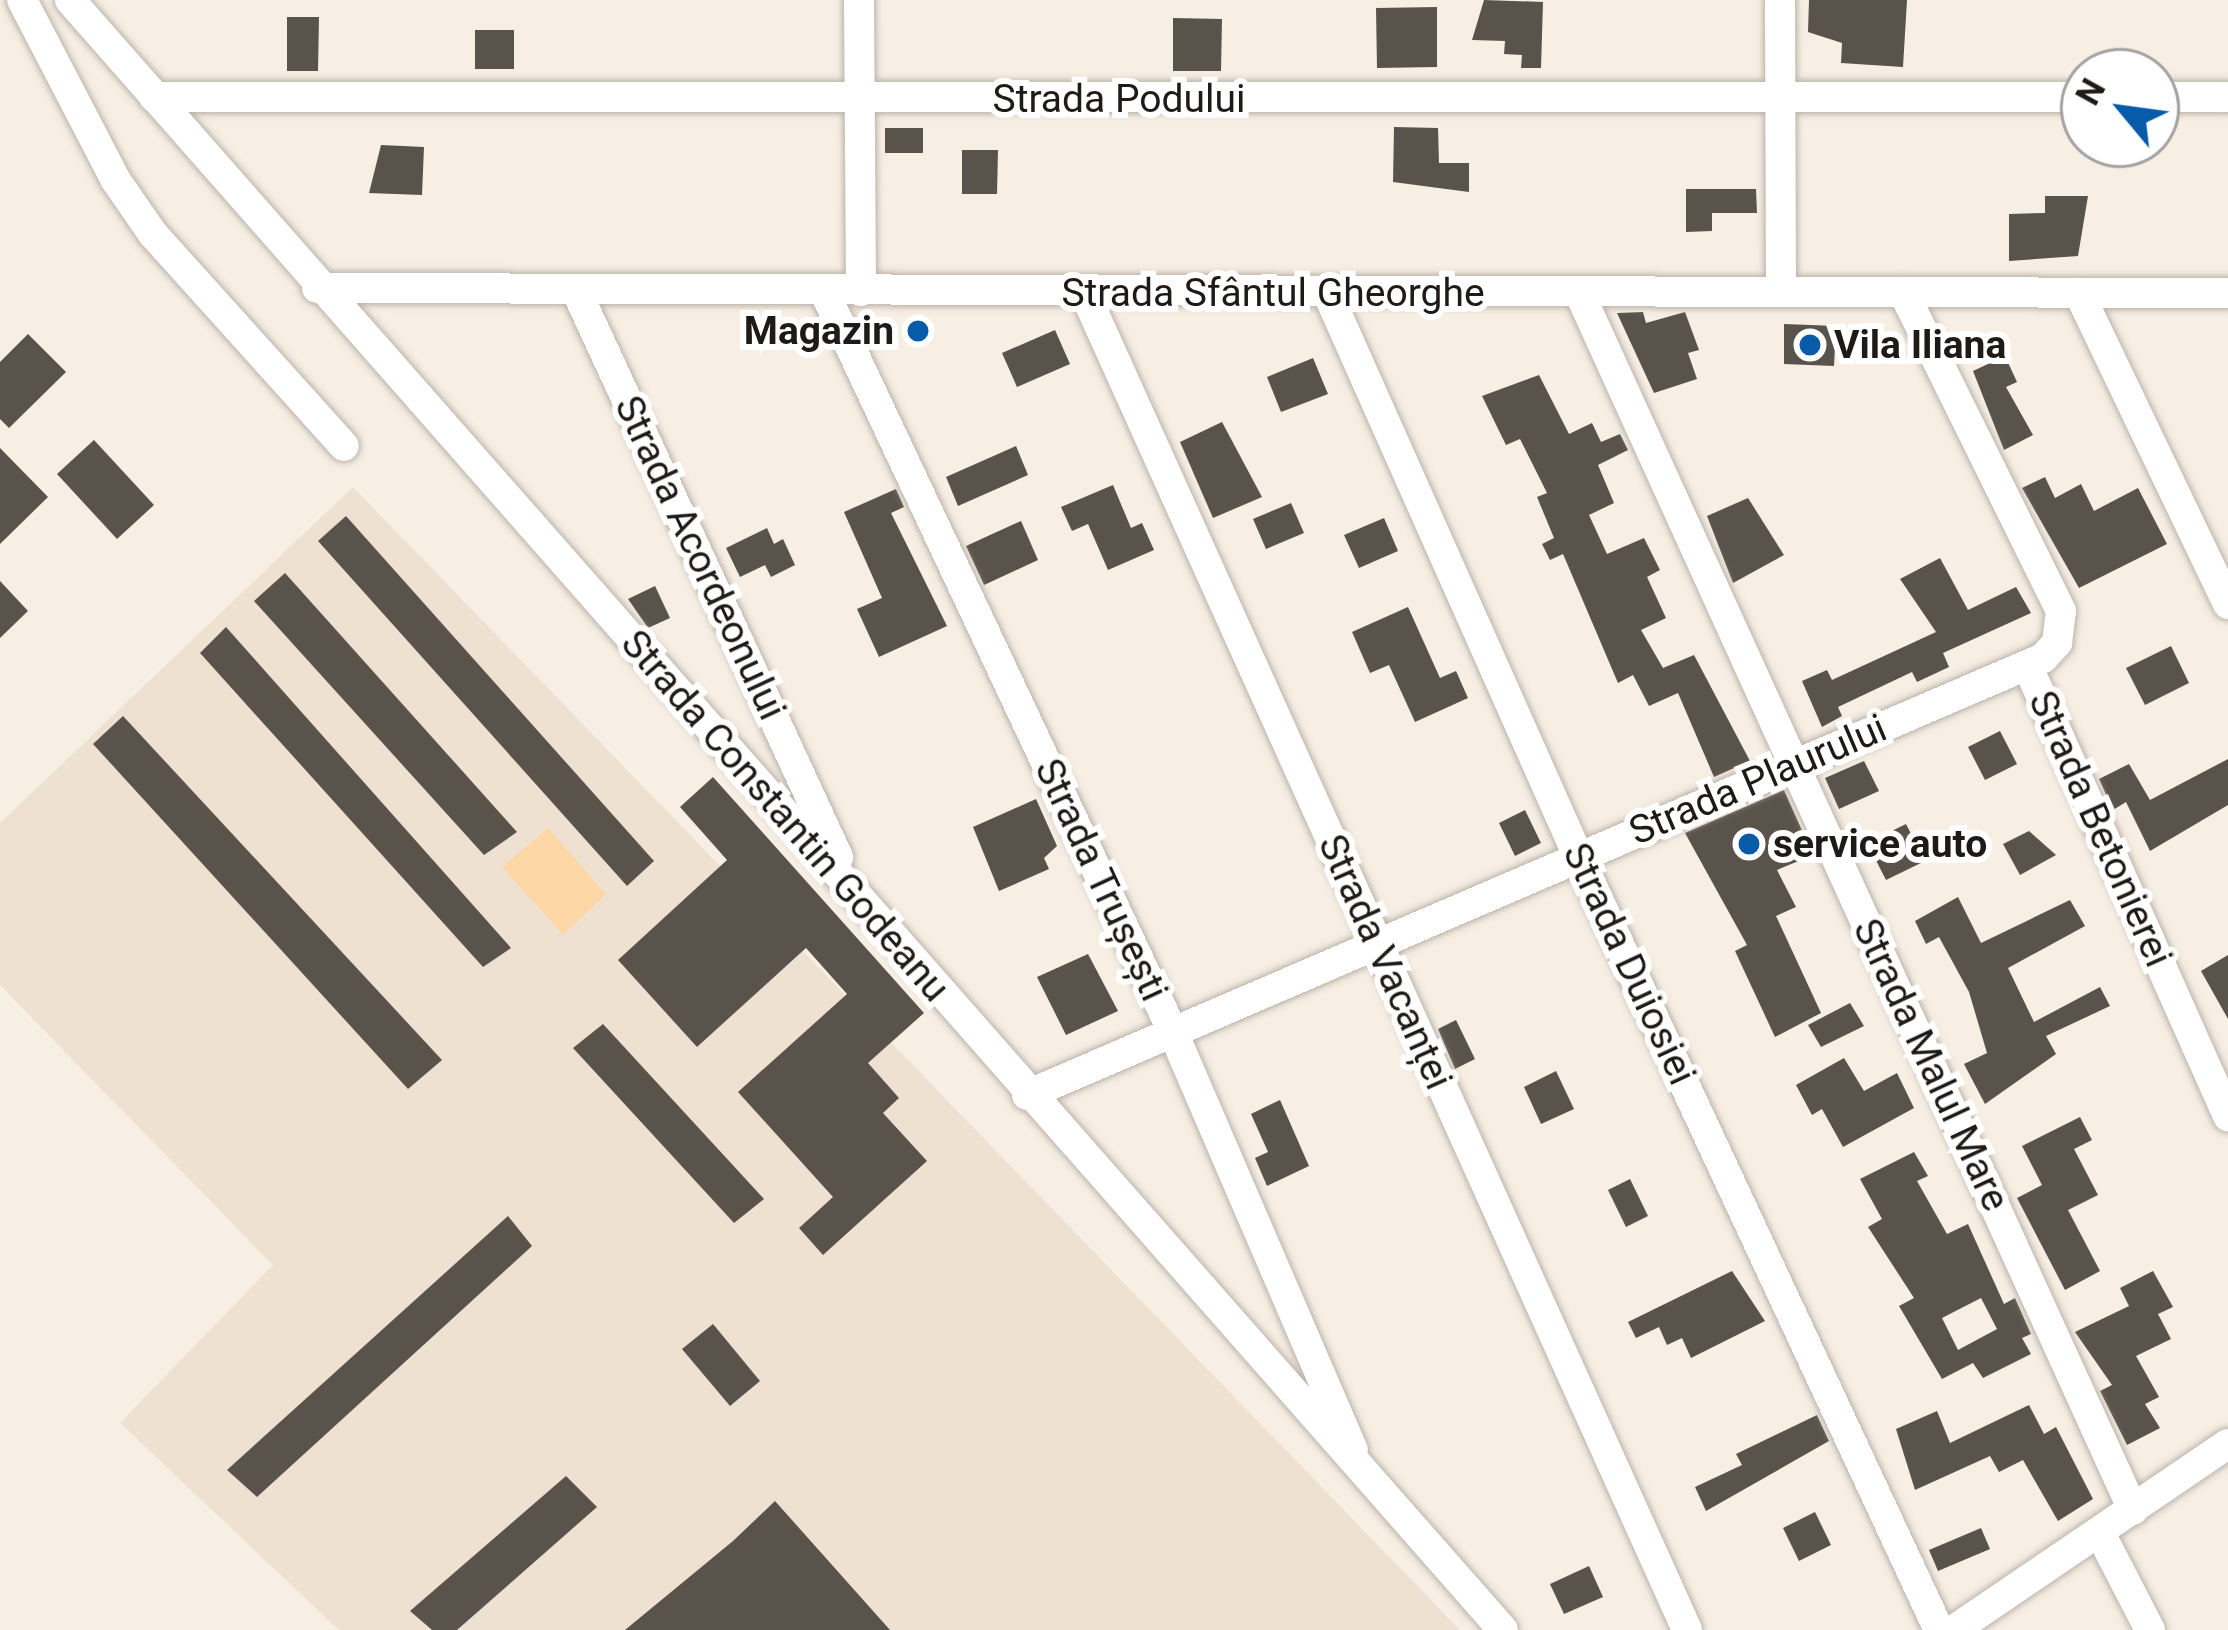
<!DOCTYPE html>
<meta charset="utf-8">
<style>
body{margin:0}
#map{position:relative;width:2228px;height:1630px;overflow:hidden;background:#f7eee4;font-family:Roboto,sans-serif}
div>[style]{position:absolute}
.built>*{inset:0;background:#efe1d1}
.green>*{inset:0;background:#fdd7a5}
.building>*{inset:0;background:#5a534b}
.roads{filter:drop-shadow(0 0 3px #bcb4aa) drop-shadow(0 0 3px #bcb4aa)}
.minor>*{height:30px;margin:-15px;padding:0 15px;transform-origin:15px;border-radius:15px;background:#fff}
.dots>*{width:33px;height:33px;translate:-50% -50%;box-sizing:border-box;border:6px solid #fff;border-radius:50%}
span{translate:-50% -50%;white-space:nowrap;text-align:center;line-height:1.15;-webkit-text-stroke:12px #fff;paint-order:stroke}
.street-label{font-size:39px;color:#1d1a17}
.poi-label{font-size:39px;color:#1d1a17;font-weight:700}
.right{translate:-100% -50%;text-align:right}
.left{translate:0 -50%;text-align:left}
.north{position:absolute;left:2060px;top:48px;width:120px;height:120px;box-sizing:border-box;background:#fff;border:3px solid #a5a3a2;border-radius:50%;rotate:299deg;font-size:33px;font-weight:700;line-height:48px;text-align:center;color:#1d1a17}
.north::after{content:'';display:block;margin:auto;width:42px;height:54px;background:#075ba9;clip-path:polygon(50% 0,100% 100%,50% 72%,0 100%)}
</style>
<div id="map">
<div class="built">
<div style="clip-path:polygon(353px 487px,1460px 1630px,339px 1630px,120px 1423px,273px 1265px,0 985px,0 823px)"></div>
</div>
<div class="green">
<div style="clip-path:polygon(548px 828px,606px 894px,563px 935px,502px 867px)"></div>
</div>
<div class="building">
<div style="clip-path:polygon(1484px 0,1543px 2px,1541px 68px,1521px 68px,1522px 55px,1504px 54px,1505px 41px,1472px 40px)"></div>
<div style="clip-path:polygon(1809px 0,1907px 0,1903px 67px,1841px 63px,1842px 43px,1808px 32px)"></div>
<div style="clip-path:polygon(1437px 7px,1437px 67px,1377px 68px,1376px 8px)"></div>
<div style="clip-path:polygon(287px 17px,319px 17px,318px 71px,287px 71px)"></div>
<div style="clip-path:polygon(1173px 18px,1222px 19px,1221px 71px,1173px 71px)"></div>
<div style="clip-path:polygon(475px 30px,514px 30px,514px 69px,475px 69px)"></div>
<div style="clip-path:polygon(1394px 127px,1438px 128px,1439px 163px,1469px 163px,1469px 192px,1393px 182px)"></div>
<div style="clip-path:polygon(885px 128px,923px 128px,923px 153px,885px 153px)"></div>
<div style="clip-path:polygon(381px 145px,424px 147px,422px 195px,369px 193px)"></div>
<div style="clip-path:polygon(962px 150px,998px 150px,997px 194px,962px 194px)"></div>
<div style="clip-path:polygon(1686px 189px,1756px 189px,1757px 213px,1712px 213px,1712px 231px,1686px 232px)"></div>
<div style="clip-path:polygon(2045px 196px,2088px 196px,2078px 256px,2009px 261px,2009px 214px,2045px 213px)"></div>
<div style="clip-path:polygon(1643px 312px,1646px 323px,1685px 312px,1699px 350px,1688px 353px,1697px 379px,1654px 393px,1617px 313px)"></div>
<div style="clip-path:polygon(1784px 324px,1836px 326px,1834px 366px,1784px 364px)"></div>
<div style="clip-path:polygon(1055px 330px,1070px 364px,1017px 387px,1002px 353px)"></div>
<div style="clip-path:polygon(28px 334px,66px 372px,9px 428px,0 419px,0 362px)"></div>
<div style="clip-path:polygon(2005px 356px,2017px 382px,2006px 387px,2033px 435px,2004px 450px,1973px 371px)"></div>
<div style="clip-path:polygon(1313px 358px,1328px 394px,1281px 412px,1267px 377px)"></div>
<div style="clip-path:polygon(1539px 375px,1569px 434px,1592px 423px,1601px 442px,1620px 434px,1628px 450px,1598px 465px,1614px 503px,1589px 515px,1607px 554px,1644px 538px,1660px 570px,1647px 577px,1666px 618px,1641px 630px,1663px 668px,1694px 655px,1750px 761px,1714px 777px,1678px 693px,1649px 706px,1633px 675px,1618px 683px,1563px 554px,1550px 560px,1542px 544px,1554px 538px,1537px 497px,1547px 493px,1520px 439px,1506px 445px,1482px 396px)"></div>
<div style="clip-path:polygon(1222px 422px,1262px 497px,1213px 518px,1180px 442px)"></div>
<div style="clip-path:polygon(94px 440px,154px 505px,117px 539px,57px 474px)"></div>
<div style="clip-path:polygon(1016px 446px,1028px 475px,958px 506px,946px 477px)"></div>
<div style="clip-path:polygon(0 448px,48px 497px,0 544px)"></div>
<div style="clip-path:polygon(2045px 477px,2055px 498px,2081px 484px,2094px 511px,2138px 488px,2167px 544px,2079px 588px,2022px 488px)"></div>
<div style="clip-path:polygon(1113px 485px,1131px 528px,1142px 523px,1154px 550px,1108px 570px,1088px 524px,1072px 531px,1061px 507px)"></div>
<div style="clip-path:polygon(896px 489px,904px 507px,891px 513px,947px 626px,879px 657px,857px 609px,882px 598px,844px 512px)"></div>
<div style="clip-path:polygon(1748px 498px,1784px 555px,1733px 583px,1707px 516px)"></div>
<div style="clip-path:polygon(1291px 503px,1304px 533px,1266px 549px,1253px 519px)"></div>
<div style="clip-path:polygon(346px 516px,654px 861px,627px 886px,318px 541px)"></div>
<div style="clip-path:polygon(1384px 518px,1398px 551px,1359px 568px,1344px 535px)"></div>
<div style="clip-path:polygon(1021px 521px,1038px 560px,984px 585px,966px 546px)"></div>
<div style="clip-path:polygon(767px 528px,774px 544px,783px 539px,795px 565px,771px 577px,765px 565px,740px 577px,726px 548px)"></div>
<div style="clip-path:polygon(1940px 558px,1968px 610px,2016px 587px,2031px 613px,1943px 653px,1949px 667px,1917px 682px,1912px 672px,1838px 707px,1842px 716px,1822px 727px,1802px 681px,1827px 670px,1832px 680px,1936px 632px,1900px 579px)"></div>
<div style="clip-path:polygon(285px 573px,517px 832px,484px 855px,254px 601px)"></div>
<div style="clip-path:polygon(0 581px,28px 611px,0 638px)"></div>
<div style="clip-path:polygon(655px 586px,670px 618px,648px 628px,628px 599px)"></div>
<div style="clip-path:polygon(1408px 607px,1440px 678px,1456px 671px,1468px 698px,1415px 722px,1389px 665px,1370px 673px,1352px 632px)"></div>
<div style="clip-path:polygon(226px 627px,511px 948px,483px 967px,200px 653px)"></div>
<div style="clip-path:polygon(2171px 646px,2189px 683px,2145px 705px,2126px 668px)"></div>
<div style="clip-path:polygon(123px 716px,442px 1060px,408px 1089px,93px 744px)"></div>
<div style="clip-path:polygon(2000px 731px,2017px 764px,1985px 780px,1968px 747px)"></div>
<div style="clip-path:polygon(2228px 759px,2228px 805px,2150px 851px,2126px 802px,2113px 810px,2099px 779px,2129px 764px,2150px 800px)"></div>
<div style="clip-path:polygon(1864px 761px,1879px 791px,1839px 809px,1825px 778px)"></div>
<div style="clip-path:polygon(713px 777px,924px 1013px,868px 1063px,899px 1098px,883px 1113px,927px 1161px,823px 1255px,799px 1228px,833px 1197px,738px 1092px,847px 994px,806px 948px,697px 1047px,618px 960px,727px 860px,680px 807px)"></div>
<div style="clip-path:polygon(1784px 790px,1813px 855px,1777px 870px,1796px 907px,1776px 916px,1821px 1013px,1775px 1037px,1735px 951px,1747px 945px,1685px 833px)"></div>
<div style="clip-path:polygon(1036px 799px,1057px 846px,1044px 858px,1049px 869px,999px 891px,973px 827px)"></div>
<div style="clip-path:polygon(1525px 810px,1541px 843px,1515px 856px,1499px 823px)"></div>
<div style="clip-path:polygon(1906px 824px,1925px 861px,1886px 880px,1867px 843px)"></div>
<div style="clip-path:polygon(2029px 831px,2056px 855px,2020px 875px,2003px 844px)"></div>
<div style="clip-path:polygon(1958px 897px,1981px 943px,2070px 900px,2085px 926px,2008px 968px,2034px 1022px,2100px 987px,2110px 1006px,2046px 1036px,2056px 1054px,1985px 1104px,1964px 1064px,1987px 1053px,1969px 992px,1939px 937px,1926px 944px,1915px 921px)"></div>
<div style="clip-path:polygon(1088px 954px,1118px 1011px,1066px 1035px,1037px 977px)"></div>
<div style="clip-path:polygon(2228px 955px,2228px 1019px,2201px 971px)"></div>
<div style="clip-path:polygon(1850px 1003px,1864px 1026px,1821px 1047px,1808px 1025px)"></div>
<div style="clip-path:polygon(1456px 1020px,1475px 1059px,1455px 1069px,1438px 1029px)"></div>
<div style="clip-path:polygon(603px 1024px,764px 1199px,734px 1223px,573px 1048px)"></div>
<div style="clip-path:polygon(1844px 1058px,1864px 1091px,1897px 1073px,1914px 1108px,1843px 1147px,1822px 1109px,1812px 1115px,1796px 1085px)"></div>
<div style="clip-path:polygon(1556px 1071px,1574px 1109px,1541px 1124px,1524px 1087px)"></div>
<div style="clip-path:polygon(1280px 1100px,1309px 1166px,1267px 1186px,1255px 1158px,1268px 1152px,1251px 1114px)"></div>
<div style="clip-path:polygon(2080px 1117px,2092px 1140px,2074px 1149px,2098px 1195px,2068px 1210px,2100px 1271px,2065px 1290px,2017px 1198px,2042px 1185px,2022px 1146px)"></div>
<div style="clip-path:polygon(evenodd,1914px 1152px,1928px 1176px,1917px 1181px,1947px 1234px,1968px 1224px,2004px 1304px,2015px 1298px,2031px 1334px,2022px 1338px,2031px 1354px,1983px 1378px,1973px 1363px,1942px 1379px,1899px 1306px,1914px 1298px,1868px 1227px,1882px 1219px,1860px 1179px,1914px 1152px,1981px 1298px,1997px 1329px,1958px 1350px,1942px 1318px,1981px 1298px)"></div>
<div style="clip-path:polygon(1630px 1179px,1648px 1216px,1626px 1227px,1608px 1190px)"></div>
<div style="clip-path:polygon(508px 1216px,532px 1246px,257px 1497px,227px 1470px)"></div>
<div style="clip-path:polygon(1732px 1271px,1765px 1321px,1691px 1358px,1682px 1338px,1667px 1345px,1659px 1327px,1636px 1338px,1628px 1322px)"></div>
<div style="clip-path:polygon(2153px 1271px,2173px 1307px,2158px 1314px,2171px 1339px,2136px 1356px,2159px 1397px,2145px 1404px,2160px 1428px,2127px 1445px,2100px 1391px,2112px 1385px,2075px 1332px,2129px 1306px,2120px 1288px)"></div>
<div style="clip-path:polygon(713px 1324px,760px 1381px,730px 1406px,682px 1349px)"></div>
<div style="clip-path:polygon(2029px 1405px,2044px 1434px,2056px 1427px,2093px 1499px,2058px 1521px,2023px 1460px,1999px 1472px,1990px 1456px,1915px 1490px,1896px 1429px,1937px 1411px,1950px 1443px)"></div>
<div style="clip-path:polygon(1817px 1415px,1829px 1441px,1706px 1511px,1695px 1487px,1742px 1465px,1736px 1454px)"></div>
<div style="clip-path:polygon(566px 1476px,597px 1507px,457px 1630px,432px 1630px,410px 1611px)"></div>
<div style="clip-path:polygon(775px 1501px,890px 1630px,625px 1630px,733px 1541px)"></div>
<div style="clip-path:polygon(1815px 1512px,1831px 1545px,1799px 1561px,1783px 1528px)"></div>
<div style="clip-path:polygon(1981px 1528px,1990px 1549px,1938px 1571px,1929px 1550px)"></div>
<div style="clip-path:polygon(1589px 1566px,1603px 1597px,1564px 1614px,1550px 1584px)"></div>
</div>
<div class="roads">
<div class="minor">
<div style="left:22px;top:0;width:202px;rotate:62.5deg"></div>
<div style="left:115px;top:179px;width:67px;rotate:55.4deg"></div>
<div style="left:153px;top:234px;width:285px;rotate:48deg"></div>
<div style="left:70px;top:0;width:2170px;rotate:48.68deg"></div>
<div style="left:859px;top:0;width:291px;rotate:89.6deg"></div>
<div style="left:1780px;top:0;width:290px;rotate:89.8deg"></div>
<div style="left:154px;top:97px;width:1930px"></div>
<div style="left:2156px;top:97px;width:72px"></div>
<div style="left:317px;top:288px;width:1911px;rotate:0.15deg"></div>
<div style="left:576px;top:290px;width:625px;rotate:65.2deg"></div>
<div style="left:1579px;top:292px;width:1338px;rotate:65.54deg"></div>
<div style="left:825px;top:293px;width:815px;rotate:64.79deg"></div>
<div style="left:1172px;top:1030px;width:457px;rotate:66.7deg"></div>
<div style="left:2079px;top:293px;width:345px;rotate:64.4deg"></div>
<div style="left:1085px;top:294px;width:1465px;rotate:65.74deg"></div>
<div style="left:1328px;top:294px;width:615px;rotate:66.02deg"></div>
<div style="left:1578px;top:856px;width:854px;rotate:65deg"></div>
<div style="left:2028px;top:667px;width:492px;rotate:66deg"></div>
<div style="left:1027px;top:1095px;width:1106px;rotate:-23.27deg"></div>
<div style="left:2043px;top:658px;width:21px;rotate:-47deg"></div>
<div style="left:2057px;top:643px;width:32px;rotate:-83deg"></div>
<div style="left:2061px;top:611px;width:356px;rotate:-116.3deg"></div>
<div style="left:2100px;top:1533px;width:109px;rotate:62.7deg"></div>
<div style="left:1954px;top:1630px;width:331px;rotate:-34.2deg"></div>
</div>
</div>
<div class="dots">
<div style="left:918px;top:331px;background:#075ba9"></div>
<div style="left:1810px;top:345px;background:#075ba9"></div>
<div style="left:1749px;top:844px;background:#075ba9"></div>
</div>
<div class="street-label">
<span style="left:1119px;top:99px">Strada Podului</span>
<span style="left:1273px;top:293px">Strada Sfântul Gheorghe</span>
<span style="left:700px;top:558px;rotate:65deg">Strada Acordeonului</span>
<span style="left:1758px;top:780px;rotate:-23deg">Strada Plaurului</span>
<span style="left:785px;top:816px;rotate:49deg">Strada Constantin Godeanu</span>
<span style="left:2100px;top:829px;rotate:66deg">Strada Betonierei</span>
<span style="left:1101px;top:880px;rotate:65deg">Strada Trușești</span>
<span style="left:1385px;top:962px;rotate:66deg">Strada Vacanței</span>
<span style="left:1629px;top:964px;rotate:65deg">Strada Duiosiei</span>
<span style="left:1931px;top:1065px;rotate:65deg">Strada Malul Mare</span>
</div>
<div class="poi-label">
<span class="right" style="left:894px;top:331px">Magazin</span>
<span class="left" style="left:1834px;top:345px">Vila Iliana</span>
<span class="left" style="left:1773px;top:844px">service auto</span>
</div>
<div class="north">N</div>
</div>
